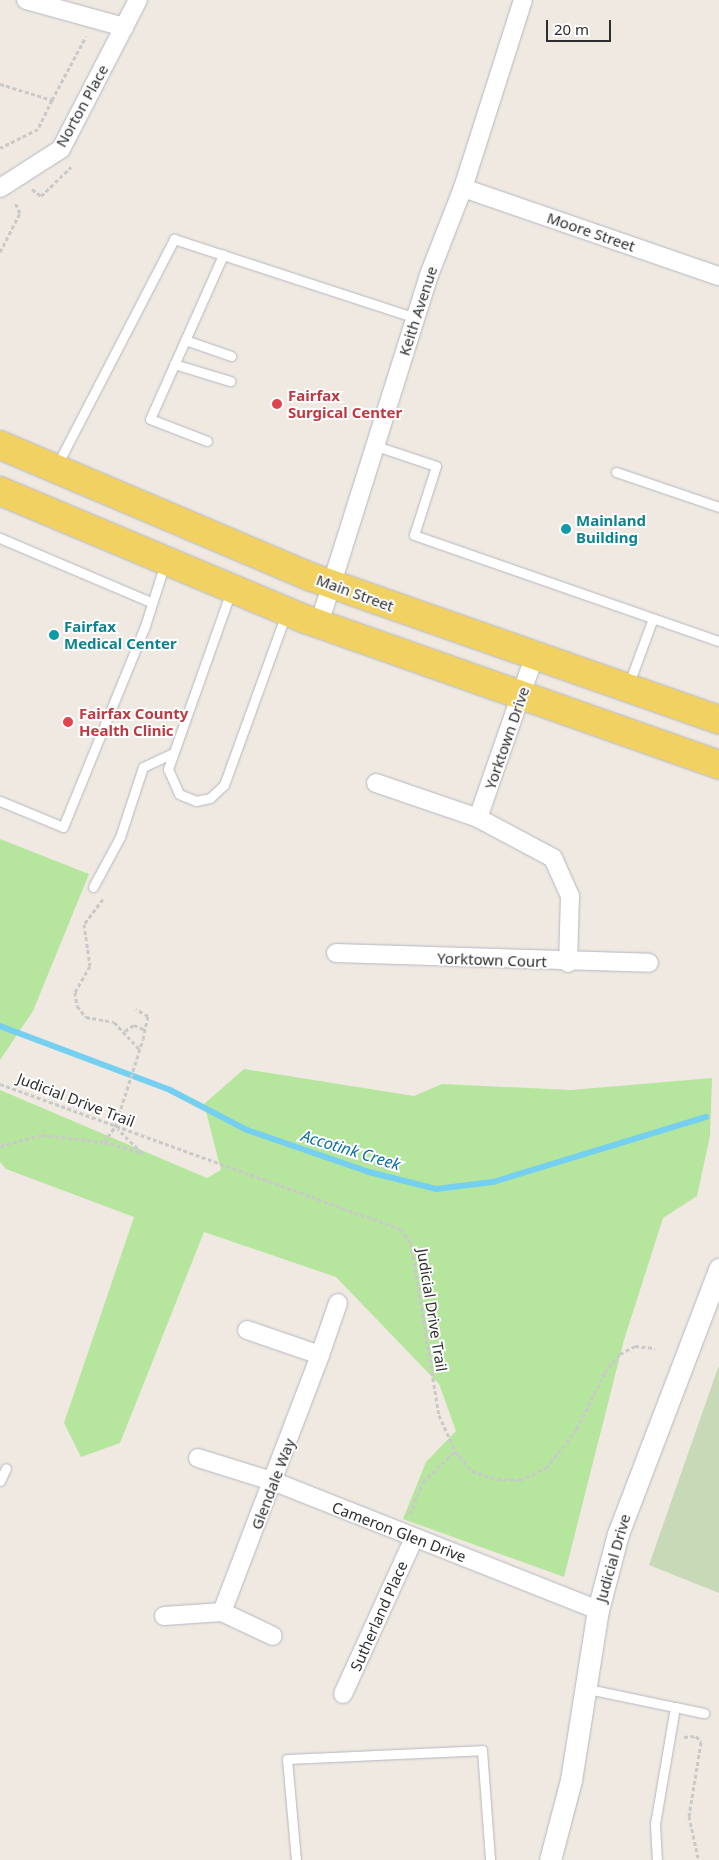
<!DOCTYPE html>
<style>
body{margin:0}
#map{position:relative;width:719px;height:1860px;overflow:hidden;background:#efe9e1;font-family:"Noto Sans",sans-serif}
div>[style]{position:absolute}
.green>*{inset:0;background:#b6e59e}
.cemetery>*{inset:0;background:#c8d9b8}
.stream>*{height:6px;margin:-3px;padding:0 3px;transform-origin:3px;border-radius:3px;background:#75cff0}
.path>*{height:3px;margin-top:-1.5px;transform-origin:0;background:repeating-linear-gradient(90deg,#c9c9c9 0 4px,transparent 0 6.5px)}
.roads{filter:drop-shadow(0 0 1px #b4b7c1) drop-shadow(0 0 1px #b4b7c1)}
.service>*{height:9px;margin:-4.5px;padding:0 4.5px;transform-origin:4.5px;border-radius:4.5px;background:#fff}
.minor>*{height:18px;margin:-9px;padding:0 9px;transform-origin:9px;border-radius:9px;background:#fff}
.tertiary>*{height:21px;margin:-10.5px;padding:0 10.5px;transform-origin:10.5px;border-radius:10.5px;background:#fff}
.primary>*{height:28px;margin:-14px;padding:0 14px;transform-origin:14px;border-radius:14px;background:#f2d163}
.dots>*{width:14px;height:14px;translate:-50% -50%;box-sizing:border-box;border:2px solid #fff;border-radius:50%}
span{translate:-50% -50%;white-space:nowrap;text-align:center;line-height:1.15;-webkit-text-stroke:4px #fff;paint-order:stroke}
.street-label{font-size:15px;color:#2e2e2e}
.health-label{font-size:15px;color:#be3a42;font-weight:700}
.left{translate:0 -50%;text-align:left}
.culture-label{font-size:15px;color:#0d838f;font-weight:700}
.water-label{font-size:16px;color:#0d6fa3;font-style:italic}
.scale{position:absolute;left:546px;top:20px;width:65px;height:22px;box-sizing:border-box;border:2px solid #2e2e2e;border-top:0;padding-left:6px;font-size:15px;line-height:18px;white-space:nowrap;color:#2e2e2e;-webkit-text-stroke:4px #fff;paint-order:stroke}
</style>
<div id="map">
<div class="green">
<div style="clip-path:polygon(0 839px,89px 874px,33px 1011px,0 1060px)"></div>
<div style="clip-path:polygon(244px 1069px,414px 1096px,442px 1084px,571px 1090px,712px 1078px,710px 1136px,697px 1196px,663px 1218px,624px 1340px,564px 1577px,403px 1519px,426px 1462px,456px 1431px,439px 1384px,336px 1277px,204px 1232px,120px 1443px,81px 1457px,64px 1423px,134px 1217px,6px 1169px,0 1162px,0 1090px,207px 1178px,221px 1170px,204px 1104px)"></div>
</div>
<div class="cemetery">
<div style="clip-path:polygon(719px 1365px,719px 1593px,649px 1565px)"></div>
</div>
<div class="stream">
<div style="left:0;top:1026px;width:182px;rotate:20.6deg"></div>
<div style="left:170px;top:1090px;width:87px;rotate:27.5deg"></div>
<div style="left:247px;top:1130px;width:129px;rotate:19deg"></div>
<div style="left:369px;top:1172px;width:69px;rotate:14.2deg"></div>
<div style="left:436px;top:1189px;width:57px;rotate:-7deg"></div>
<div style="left:493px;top:1182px;width:223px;rotate:-17deg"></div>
</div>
<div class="path">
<div style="left:0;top:84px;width:54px;rotate:17.1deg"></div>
<div style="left:52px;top:100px;width:32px;rotate:116deg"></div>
<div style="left:38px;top:129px;width:42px;rotate:153.4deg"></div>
<div style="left:52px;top:100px;width:72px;rotate:-62deg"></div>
<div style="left:32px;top:189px;width:11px;rotate:38deg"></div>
<div style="left:41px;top:196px;width:42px;rotate:-44deg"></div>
<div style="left:0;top:252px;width:44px;rotate:-62.9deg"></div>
<div style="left:20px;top:213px;width:12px;rotate:-114deg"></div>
<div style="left:103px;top:899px;width:31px;rotate:127deg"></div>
<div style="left:84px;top:924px;width:42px;rotate:81.9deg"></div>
<div style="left:90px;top:966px;width:30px;rotate:120deg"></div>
<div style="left:75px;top:992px;width:14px;rotate:82deg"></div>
<div style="left:77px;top:1006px;width:14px;rotate:51deg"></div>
<div style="left:86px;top:1017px;width:28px;rotate:10deg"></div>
<div style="left:114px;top:1022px;width:37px;rotate:47deg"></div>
<div style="left:125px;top:1031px;width:11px;rotate:-34deg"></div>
<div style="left:134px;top:1025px;width:12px;rotate:24deg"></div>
<div style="left:0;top:1084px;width:425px;rotate:19.9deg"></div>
<div style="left:400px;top:1229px;width:18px;rotate:52deg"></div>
<div style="left:411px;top:1243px;width:174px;rotate:80.8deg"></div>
<div style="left:439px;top:1415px;width:39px;rotate:66deg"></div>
<div style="left:455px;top:1451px;width:26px;rotate:50deg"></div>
<div style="left:472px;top:1471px;width:26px;rotate:18deg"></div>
<div style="left:497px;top:1479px;width:23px;rotate:2deg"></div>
<div style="left:520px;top:1480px;width:29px;rotate:-25deg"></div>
<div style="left:546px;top:1468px;width:50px;rotate:-51.5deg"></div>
<div style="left:577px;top:1429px;width:64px;rotate:-63.8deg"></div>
<div style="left:605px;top:1372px;width:23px;rotate:-50deg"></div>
<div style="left:620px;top:1354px;width:17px;rotate:-28deg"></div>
<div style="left:635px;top:1346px;width:20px;rotate:6deg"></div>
<div style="left:104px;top:1142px;width:40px;rotate:16deg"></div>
<div style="left:142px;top:1153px;width:34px;rotate:-135deg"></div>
<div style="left:0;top:1146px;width:43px;rotate:-14.7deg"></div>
<div style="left:42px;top:1135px;width:62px;rotate:6.4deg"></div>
<div style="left:104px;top:1142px;width:19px;rotate:-54deg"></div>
<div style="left:115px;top:1127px;width:92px;rotate:-72.3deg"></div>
<div style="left:143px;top:1039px;width:24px;rotate:-78deg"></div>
<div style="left:148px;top:1016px;width:14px;rotate:-150deg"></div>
<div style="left:410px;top:1514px;width:35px;rotate:-68deg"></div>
<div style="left:423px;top:1482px;width:45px;rotate:-44.1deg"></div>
<div style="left:684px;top:1737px;width:12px;rotate:-5deg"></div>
<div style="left:696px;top:1736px;width:8px;rotate:50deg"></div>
<div style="left:701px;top:1742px;width:75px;rotate:99.2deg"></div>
<div style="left:689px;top:1816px;width:43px;rotate:77.9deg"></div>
</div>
<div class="roads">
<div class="service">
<div style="left:185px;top:340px;width:49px;rotate:19.2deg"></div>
<div style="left:174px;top:364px;width:59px;rotate:16.9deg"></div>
<div style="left:207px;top:441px;width:61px;rotate:-158.9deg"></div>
<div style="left:150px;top:419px;width:180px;rotate:-66deg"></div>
<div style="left:376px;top:446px;width:63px;rotate:18.4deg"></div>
<div style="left:436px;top:466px;width:72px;rotate:107.7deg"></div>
<div style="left:414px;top:535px;width:323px;rotate:19.2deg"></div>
<div style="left:56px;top:467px;width:257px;rotate:-62.6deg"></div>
<div style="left:174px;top:239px;width:254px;rotate:18.1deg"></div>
<div style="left:616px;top:472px;width:109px;rotate:18.8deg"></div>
<div style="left:0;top:538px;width:164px;rotate:23deg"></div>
<div style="left:231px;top:591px;width:189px;rotate:109.5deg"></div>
<div style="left:168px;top:769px;width:27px;rotate:66deg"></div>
<div style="left:179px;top:794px;width:18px;rotate:22deg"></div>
<div style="left:196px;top:801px;width:14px;rotate:-12deg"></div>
<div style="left:210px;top:798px;width:19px;rotate:-43deg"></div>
<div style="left:224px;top:785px;width:182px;rotate:-70.1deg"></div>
<div style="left:628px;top:686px;width:72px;rotate:-69.8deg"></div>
<div style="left:0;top:801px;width:68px;rotate:22.4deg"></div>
<div style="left:63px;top:827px;width:217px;rotate:-67.8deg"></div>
<div style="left:145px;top:626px;width:66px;rotate:-72.4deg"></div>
<div style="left:93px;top:887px;width:57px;rotate:-61.6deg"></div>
<div style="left:120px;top:837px;width:74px;rotate:-71.8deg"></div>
<div style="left:143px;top:767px;width:33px;rotate:-25deg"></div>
<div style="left:0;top:1481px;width:14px;rotate:-65deg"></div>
<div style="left:588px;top:1689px;width:89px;rotate:11.7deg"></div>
<div style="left:675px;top:1707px;width:119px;rotate:99.7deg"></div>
<div style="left:655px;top:1824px;width:36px;rotate:87deg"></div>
<div style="left:675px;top:1707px;width:30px;rotate:12deg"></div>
<div style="left:296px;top:1860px;width:101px;rotate:-95.1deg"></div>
<div style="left:287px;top:1759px;width:195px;rotate:-2.6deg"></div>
<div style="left:482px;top:1750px;width:110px;rotate:85.8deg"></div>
</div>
<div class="minor">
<div style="left:26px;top:0;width:102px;rotate:15.4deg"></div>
<div style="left:0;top:188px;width:72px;rotate:-32.6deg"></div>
<div style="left:61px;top:149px;width:168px;rotate:-62.7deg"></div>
<div style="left:463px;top:188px;width:271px;rotate:19deg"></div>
<div style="left:319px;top:624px;width:366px;rotate:-72.5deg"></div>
<div style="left:429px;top:275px;width:93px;rotate:-68.7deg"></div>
<div style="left:463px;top:188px;width:197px;rotate:-72.3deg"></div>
<div style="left:376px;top:783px;width:108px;rotate:18.9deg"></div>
<div style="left:478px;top:818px;width:85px;rotate:28.1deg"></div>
<div style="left:553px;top:858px;width:42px;rotate:65.9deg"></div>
<div style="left:570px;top:896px;width:67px;rotate:91.7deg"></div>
<div style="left:478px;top:818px;width:170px;rotate:-70.8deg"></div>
<div style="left:336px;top:953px;width:313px;rotate:1.8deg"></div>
<div style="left:320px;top:1355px;width:55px;rotate:-70.9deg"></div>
<div style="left:198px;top:1458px;width:81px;rotate:17.3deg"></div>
<div style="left:275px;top:1482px;width:347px;rotate:21.6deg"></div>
<div style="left:222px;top:1612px;width:56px;rotate:25.2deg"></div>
<div style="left:164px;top:1616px;width:58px;rotate:-3.9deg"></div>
<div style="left:222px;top:1612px;width:275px;rotate:-69.1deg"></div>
<div style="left:320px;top:1355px;width:77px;rotate:-161.1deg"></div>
<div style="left:343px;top:1694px;width:171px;rotate:-65.5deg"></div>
</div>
<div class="tertiary">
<div style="left:550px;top:1860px;width:83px;rotate:-75.3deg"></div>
<div style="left:571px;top:1780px;width:172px;rotate:-81deg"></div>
<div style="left:598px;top:1610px;width:79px;rotate:-75.3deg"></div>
<div style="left:618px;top:1534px;width:284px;rotate:-69.1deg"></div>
</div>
<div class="primary">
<div style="left:0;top:445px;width:338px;rotate:23deg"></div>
<div style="left:311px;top:577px;width:432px;rotate:19.3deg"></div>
<div style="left:0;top:491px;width:331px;rotate:22.8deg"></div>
<div style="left:305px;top:619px;width:439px;rotate:19.4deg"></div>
</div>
</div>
<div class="dots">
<div style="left:277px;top:404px;background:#e0444e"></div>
<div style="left:566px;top:529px;background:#0f9aa8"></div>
<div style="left:54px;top:635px;background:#0f9aa8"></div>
<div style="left:68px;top:722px;background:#e0444e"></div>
</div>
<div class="street-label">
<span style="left:82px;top:106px;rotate:-61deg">Norton Place</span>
<span style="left:591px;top:232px;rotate:19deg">Moore Street</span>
<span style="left:418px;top:311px;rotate:-72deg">Keith Avenue</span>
<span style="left:355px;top:593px;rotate:20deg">Main Street</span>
<span style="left:507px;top:738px;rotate:-71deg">Yorktown Drive</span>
<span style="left:492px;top:960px;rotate:2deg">Yorktown Court</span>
<span style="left:76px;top:1100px;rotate:21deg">Judicial Drive Trail</span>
<span style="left:432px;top:1310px;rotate:81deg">Judicial Drive Trail</span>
<span style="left:273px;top:1484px;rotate:-69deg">Glendale Way</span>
<span style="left:399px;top:1532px;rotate:21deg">Cameron Glen Drive</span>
<span style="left:613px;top:1558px;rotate:-74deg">Judicial Drive</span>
<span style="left:379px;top:1616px;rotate:-66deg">Sutherland Place</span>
</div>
<div class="health-label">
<span class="left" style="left:288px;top:404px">Fairfax<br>Surgical Center</span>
<span class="left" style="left:79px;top:722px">Fairfax County<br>Health Clinic</span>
</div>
<div class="culture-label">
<span class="left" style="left:576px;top:529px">Mainland<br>Building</span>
<span class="left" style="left:64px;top:635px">Fairfax<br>Medical Center</span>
</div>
<div class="water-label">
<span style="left:351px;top:1150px;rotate:17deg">Accotink Creek</span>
</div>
<div class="scale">20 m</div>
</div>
